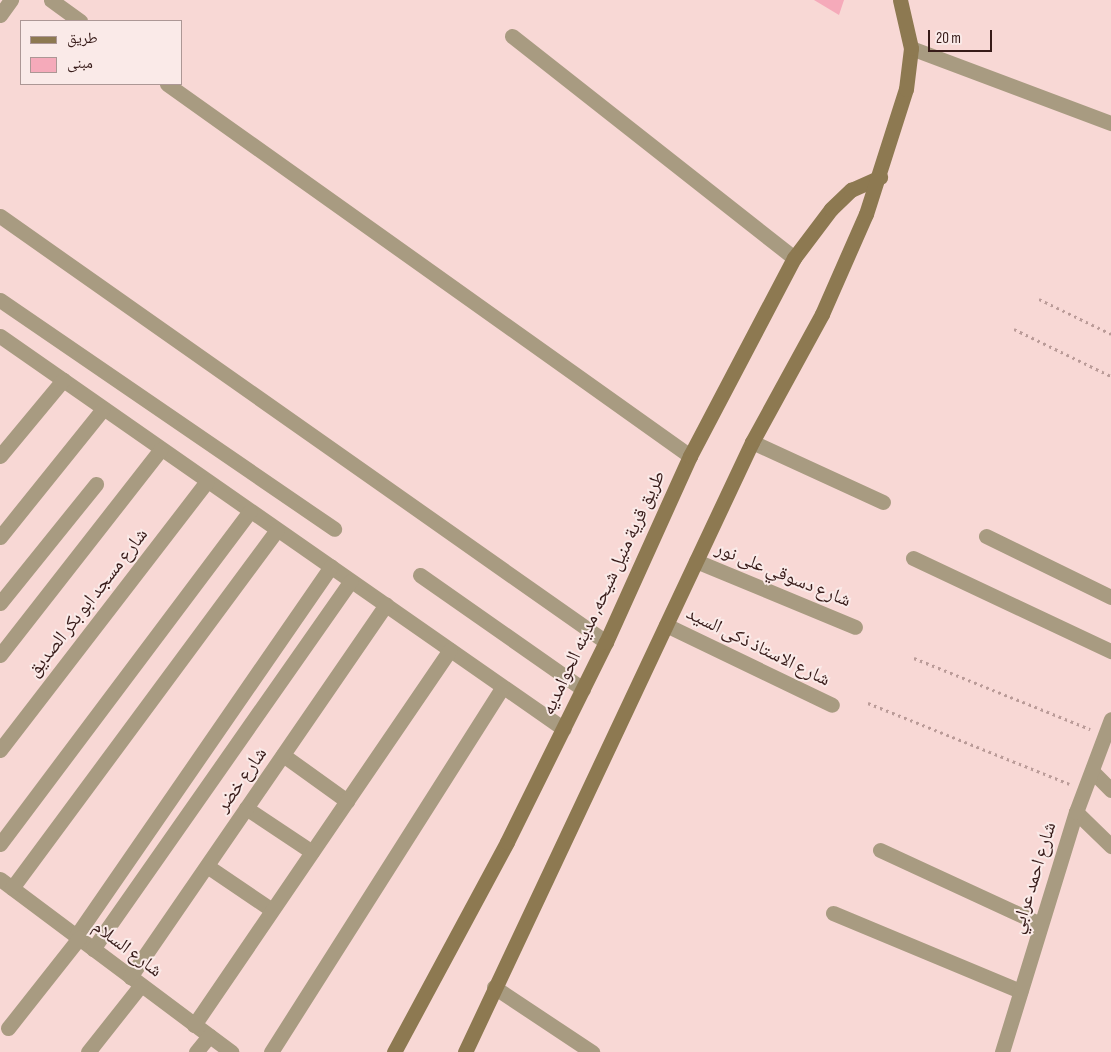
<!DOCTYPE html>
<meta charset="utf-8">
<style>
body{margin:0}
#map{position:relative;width:1111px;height:1052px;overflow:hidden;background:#f8d8d5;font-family:"Sofia Sans Condensed","Noto Naskh Arabic",sans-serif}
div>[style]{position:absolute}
.building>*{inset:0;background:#f5aaba}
.path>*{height:3px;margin-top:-1.5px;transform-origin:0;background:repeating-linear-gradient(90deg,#ba9b98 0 2.5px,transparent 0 6.5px)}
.street>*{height:15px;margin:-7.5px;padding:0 7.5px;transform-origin:7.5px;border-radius:7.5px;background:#a89b81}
.secondary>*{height:15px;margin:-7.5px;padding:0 7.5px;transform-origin:7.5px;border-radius:7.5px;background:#8d7951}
span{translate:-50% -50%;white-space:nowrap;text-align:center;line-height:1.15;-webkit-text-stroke:4px #faeae8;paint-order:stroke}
.street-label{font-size:19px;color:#371b19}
.legend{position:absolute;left:20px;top:20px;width:162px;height:65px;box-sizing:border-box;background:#faeae8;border:1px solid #ac9795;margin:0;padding:6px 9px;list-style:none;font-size:15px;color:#371b19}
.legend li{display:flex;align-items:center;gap:10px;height:25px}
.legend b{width:25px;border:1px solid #ac9795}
.scale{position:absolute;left:928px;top:30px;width:64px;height:22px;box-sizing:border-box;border:2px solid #371b19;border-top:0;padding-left:6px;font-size:15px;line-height:18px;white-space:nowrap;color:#371b19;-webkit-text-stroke:4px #faeae8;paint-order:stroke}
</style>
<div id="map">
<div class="building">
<div style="clip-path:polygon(814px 0,844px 0,839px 15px)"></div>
</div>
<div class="path">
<div style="left:1039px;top:299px;width:80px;rotate:25.9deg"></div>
<div style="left:1014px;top:329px;width:108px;rotate:25.9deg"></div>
<div style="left:914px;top:658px;width:190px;rotate:22deg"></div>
<div style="left:868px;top:703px;width:217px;rotate:21.9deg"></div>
</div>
<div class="street">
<div style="left:51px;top:0;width:36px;rotate:36deg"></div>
<div style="left:0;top:15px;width:19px;rotate:-54deg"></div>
<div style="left:512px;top:36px;width:359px;rotate:38.2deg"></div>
<div style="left:911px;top:48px;width:214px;rotate:20.6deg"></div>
<div style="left:167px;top:84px;width:642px;rotate:35.42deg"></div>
<div style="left:0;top:216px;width:741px;rotate:35.11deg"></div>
<div style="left:0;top:300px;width:405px;rotate:34.4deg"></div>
<div style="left:0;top:336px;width:687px;rotate:34.87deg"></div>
<div style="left:752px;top:442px;width:144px;rotate:24.6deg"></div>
<div style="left:0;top:456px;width:99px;rotate:-50.3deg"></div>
<div style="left:986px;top:536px;width:139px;rotate:26deg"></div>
<div style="left:0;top:537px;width:164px;rotate:-51.2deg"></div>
<div style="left:913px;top:558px;width:219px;rotate:25.2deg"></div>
<div style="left:696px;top:561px;width:172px;rotate:22.5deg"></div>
<div style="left:420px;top:575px;width:199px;rotate:35deg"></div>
<div style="left:0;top:603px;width:153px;rotate:-51.1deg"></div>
<div style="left:666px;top:625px;width:184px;rotate:25.7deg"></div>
<div style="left:0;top:655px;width:261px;rotate:-52deg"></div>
<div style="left:0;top:750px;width:339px;rotate:-52.4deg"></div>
<div style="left:283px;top:755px;width:79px;rotate:35.7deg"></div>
<div style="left:1092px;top:771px;width:27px;rotate:45deg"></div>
<div style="left:246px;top:808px;width:79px;rotate:33.7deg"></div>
<div style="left:1076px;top:812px;width:49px;rotate:44.2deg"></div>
<div style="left:0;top:844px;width:416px;rotate:-53.1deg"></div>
<div style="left:880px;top:850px;width:176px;rotate:24.8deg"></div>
<div style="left:207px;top:866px;width:78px;rotate:34.1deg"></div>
<div style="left:0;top:879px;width:289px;rotate:36.8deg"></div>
<div style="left:12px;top:888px;width:445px;rotate:-53.5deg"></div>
<div style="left:833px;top:913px;width:203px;rotate:22.6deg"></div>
<div style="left:76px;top:936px;width:449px;rotate:-55.4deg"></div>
<div style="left:93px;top:949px;width:449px;rotate:-55deg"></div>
<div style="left:130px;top:977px;width:452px;rotate:-55.5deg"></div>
<div style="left:494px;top:987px;width:118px;rotate:33.6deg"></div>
<div style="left:194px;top:1025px;width:454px;rotate:-55.7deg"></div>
<div style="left:8px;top:1028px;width:115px;rotate:-51.7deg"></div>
<div style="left:88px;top:1052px;width:85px;rotate:-51.7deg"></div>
<div style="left:196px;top:1052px;width:21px;rotate:-51deg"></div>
<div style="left:271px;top:1052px;width:432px;rotate:-57.6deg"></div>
<div style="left:1002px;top:1052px;width:251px;rotate:-72.9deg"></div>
<div style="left:1076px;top:812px;width:99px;rotate:-69.4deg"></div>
</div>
<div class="secondary">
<div style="left:394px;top:1052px;width:238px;rotate:-61.7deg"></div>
<div style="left:507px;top:842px;width:223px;rotate:-63.7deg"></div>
<div style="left:606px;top:642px;width:204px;rotate:-65.7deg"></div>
<div style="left:690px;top:456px;width:224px;rotate:-62.3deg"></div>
<div style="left:794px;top:258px;width:61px;rotate:-52.9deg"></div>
<div style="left:831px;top:209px;width:28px;rotate:-44deg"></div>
<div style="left:851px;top:190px;width:32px;rotate:-24deg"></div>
<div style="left:465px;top:1052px;width:674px;rotate:-64.8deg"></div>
<div style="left:752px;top:442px;width:146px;rotate:-61.3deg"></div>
<div style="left:822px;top:314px;width:109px;rotate:-66.3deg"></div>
<div style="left:866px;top:214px;width:131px;rotate:-72.3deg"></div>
<div style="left:906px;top:89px;width:41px;rotate:-83deg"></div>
<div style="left:911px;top:48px;width:49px;rotate:-102.9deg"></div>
</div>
<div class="street-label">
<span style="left:783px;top:575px;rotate:22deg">شارع دسوقي على نور</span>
<span style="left:604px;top:593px;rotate:-65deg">طريق قرية منيل شيحه, مدينه الحوامديه</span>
<span style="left:88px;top:603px;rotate:-52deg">شارع مسجد ابو بكر الصديق</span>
<span style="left:758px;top:647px;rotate:26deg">شارع الاستاذ ذكى السيد</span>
<span style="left:242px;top:780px;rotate:-55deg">شارع خضر</span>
<span style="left:1034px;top:878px;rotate:-73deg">شارع احمد عرابي</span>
<span style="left:127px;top:949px;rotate:37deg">شارع السلام</span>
</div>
<ul class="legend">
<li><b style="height:6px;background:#8d7951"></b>طريق</li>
<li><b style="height:14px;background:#f5aaba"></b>مبنى</li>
</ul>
<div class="scale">20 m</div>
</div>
